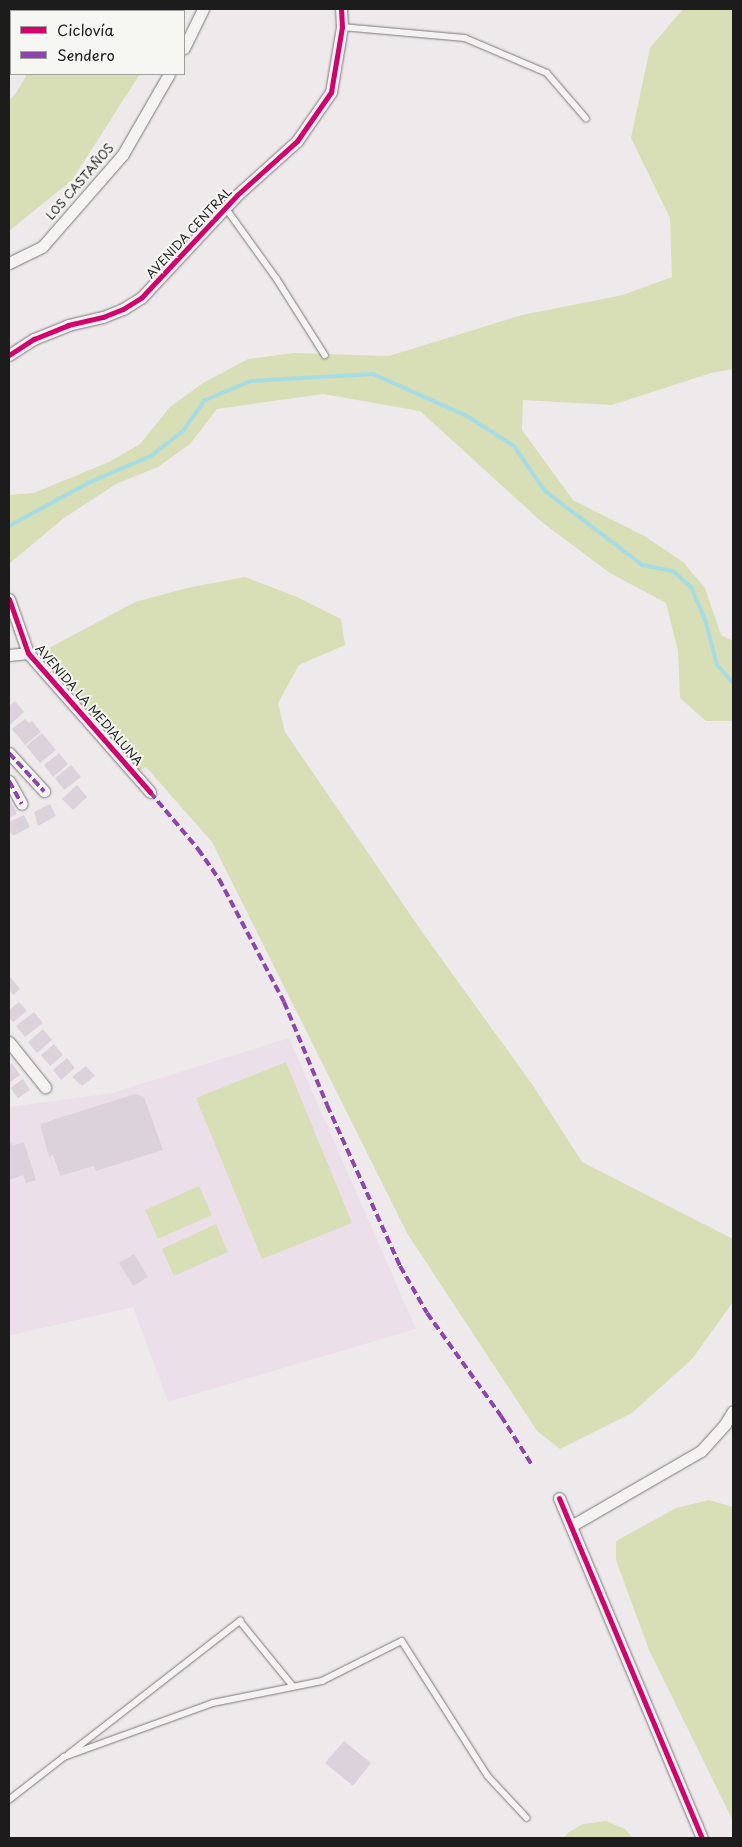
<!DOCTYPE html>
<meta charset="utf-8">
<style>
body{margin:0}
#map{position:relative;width:742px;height:1847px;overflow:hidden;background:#eeeaec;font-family:"Playpen Sans",sans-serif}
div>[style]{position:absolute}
.built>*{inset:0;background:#ebe0ea}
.green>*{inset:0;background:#d8deb5}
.stream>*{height:4px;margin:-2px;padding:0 2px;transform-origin:2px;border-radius:2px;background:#a6dde5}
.building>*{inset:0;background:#dcd2dc}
.roads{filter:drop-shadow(0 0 1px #7a797a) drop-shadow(0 0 1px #7a797a)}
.service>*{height:5.5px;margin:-2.75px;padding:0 2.75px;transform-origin:2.75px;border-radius:2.75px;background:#f4f3f2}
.minor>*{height:11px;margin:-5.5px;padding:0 5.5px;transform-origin:5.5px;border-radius:5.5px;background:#f4f3f2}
.quiet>*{height:4px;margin-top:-2px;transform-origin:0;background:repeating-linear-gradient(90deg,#8e44ad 0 8px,transparent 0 12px)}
.cycleway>*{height:5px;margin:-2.5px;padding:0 2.5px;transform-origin:2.5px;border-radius:2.5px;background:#d6006c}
span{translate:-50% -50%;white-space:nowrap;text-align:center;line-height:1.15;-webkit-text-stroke:4px #f6f6f2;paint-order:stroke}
.street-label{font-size:12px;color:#1c1c1c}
.frame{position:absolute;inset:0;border:10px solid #1c1c1c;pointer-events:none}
.legend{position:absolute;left:10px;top:10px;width:175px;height:65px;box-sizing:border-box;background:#f6f6f2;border:1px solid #9f9f9c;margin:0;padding:6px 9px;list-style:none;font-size:15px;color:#1c1c1c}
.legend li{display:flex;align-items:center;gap:10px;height:25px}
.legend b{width:25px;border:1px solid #9f9f9c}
</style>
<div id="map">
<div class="built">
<div style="clip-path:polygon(289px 1038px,416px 1329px,168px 1402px,133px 1307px,9px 1336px,9px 1107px,112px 1093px)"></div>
</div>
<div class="green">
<div style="clip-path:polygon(683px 9px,733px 9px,733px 369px,711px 373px,612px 405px,523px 400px,522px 430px,573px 500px,646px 537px,683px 562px,705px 588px,721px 635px,733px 641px,733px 721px,706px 721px,680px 698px,678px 651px,666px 603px,610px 573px,543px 523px,420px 411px,323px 394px,217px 409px,190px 444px,158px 467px,116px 484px,64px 518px,10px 563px,9px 495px,34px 493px,109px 462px,140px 444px,170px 407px,203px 383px,248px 359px,294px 353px,389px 356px,522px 315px,623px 295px,672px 277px,670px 218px,631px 138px,650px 48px)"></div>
<div style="clip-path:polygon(27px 74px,140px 74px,72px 180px,9px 231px,9px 101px,16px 93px)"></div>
<div style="clip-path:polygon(245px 577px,295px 596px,341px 619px,345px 645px,299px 665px,278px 703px,285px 732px,425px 936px,534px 1087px,582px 1162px,733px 1239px,733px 1302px,692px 1359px,632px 1413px,560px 1449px,537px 1431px,407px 1233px,212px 842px,146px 767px,137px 772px,36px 655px,135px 602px,187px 588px)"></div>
<div style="clip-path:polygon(286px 1062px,352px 1223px,262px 1259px,196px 1098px)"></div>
<div style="clip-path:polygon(199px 1186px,212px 1215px,158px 1239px,145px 1210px)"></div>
<div style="clip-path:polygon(216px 1224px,228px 1252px,174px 1276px,162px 1249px)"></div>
<div style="clip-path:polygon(709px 1500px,733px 1507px,733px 1821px,649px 1650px,616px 1560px,616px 1541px,676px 1508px)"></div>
<div style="clip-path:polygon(606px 1821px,625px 1829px,633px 1838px,563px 1838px,569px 1832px,583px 1824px)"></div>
</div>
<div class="stream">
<div style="left:9px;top:526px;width:92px;rotate:-28.5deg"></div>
<div style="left:90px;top:482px;width:66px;rotate:-23.1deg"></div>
<div style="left:151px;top:456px;width:41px;rotate:-38deg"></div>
<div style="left:183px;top:431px;width:38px;rotate:-55deg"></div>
<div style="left:205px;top:400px;width:50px;rotate:-22.4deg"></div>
<div style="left:251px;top:381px;width:122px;rotate:-3.3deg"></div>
<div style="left:373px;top:374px;width:101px;rotate:24deg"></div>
<div style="left:465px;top:415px;width:58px;rotate:32.3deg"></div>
<div style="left:514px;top:446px;width:55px;rotate:55.4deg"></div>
<div style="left:545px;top:491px;width:122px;rotate:37.3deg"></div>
<div style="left:642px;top:565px;width:32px;rotate:11deg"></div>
<div style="left:673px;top:571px;width:24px;rotate:42deg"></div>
<div style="left:691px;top:587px;width:39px;rotate:67deg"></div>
<div style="left:706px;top:623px;width:43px;rotate:75.3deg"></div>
<div style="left:717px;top:665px;width:24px;rotate:48deg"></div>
</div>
<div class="building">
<div style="clip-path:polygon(15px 701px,24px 712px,9px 726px,9px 706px)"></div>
<div style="clip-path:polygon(25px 719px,29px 723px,32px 721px,41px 732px,25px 745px,12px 729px)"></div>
<div style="clip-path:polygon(42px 733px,56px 750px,40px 763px,26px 746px)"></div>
<div style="clip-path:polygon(59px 753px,68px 764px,53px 777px,44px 765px)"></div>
<div style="clip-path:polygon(71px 765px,81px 777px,64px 790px,55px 778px)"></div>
<div style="clip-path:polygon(77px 785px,87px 797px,73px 810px,62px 799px)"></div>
<div style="clip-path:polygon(9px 798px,17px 814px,9px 818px)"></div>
<div style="clip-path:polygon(50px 804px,56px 816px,38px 826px,34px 812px)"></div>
<div style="clip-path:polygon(24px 815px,30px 827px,13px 836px,9px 829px,9px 822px)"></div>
<div style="clip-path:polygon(9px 976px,20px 989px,13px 995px,9px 989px)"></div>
<div style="clip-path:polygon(19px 1002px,27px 1011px,13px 1022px,9px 1017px,9px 1010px)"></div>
<div style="clip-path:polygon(34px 1012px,43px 1023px,25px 1037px,16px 1026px)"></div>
<div style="clip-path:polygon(43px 1029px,52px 1040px,37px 1053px,28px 1042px)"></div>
<div style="clip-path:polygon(54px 1044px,63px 1055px,50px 1066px,41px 1055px)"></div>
<div style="clip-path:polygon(67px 1058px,75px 1068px,61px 1080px,53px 1070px)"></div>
<div style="clip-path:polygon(12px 1063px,20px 1075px,9px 1083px,9px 1066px)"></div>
<div style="clip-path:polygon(86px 1066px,95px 1076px,82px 1086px,72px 1077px)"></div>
<div style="clip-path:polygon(23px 1079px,30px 1090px,18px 1098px,10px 1088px)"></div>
<div style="clip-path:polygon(135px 1094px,144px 1097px,163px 1150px,96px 1171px,94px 1166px,60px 1176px,53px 1155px,49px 1157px,40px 1124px)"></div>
<div style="clip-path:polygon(24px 1142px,36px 1180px,26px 1183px,23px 1175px,9px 1180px,9px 1144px,12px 1143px,15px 1153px,13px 1145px)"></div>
<div style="clip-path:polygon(134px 1254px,148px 1277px,133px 1286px,119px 1263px)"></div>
<div style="clip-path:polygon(344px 1741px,371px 1763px,353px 1786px,325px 1763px)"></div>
</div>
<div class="roads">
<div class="service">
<div style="left:342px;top:27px;width:123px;rotate:5.1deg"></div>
<div style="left:465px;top:38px;width:89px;rotate:23.1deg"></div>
<div style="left:547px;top:73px;width:60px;rotate:49.1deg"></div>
<div style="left:226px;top:208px;width:87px;rotate:54.3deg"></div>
<div style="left:277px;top:279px;width:90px;rotate:57.7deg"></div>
<div style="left:69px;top:1754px;width:217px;rotate:-37.9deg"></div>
<div style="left:240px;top:1621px;width:84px;rotate:50.8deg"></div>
<div style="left:9px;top:1800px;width:70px;rotate:-38deg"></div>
<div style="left:64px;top:1757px;width:158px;rotate:-19.9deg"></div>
<div style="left:213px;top:1703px;width:111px;rotate:-11.4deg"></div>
<div style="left:322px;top:1681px;width:89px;rotate:-26.6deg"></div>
<div style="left:402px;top:1641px;width:160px;rotate:57.5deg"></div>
<div style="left:488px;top:1776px;width:57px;rotate:47.1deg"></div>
</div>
<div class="minor">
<div style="left:184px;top:48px;width:43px;rotate:-64deg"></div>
<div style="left:9px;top:263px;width:37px;rotate:-26deg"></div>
<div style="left:42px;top:247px;width:123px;rotate:-48.9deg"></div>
<div style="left:123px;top:154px;width:92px;rotate:-60.1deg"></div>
<div style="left:9px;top:355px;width:30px;rotate:-33deg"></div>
<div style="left:34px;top:339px;width:37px;rotate:-22deg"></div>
<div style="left:68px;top:325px;width:36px;rotate:-13deg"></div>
<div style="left:103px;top:317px;width:22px;rotate:-22deg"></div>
<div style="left:123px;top:309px;width:22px;rotate:-32deg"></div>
<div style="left:142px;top:297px;width:139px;rotate:-47deg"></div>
<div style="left:237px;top:195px;width:81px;rotate:-42deg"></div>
<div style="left:297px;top:141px;width:60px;rotate:-55.2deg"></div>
<div style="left:331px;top:92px;width:66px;rotate:-80.4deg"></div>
<div style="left:342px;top:27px;width:18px;rotate:-93deg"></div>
<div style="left:9px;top:599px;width:57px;rotate:70.6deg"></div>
<div style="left:28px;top:653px;width:185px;rotate:48.7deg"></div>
<div style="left:9px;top:655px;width:19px;rotate:-6deg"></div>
<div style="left:9px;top:753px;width:52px;rotate:47.4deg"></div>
<div style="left:9px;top:781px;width:26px;rotate:61deg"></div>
<div style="left:9px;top:1042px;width:58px;rotate:51.3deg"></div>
<div style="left:559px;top:1498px;width:369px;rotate:67.2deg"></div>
<div style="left:571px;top:1526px;width:150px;rotate:-30deg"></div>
<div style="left:701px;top:1451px;width:36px;rotate:-48deg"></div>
<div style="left:725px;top:1424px;width:15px;rotate:-58deg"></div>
</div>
</div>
<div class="quiet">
<div style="left:9px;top:753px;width:52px;rotate:47.4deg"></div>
<div style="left:9px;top:781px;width:26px;rotate:61deg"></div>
<div style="left:150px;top:792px;width:75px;rotate:49.9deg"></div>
<div style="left:198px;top:849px;width:37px;rotate:55deg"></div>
<div style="left:219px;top:879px;width:139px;rotate:62.1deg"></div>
<div style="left:284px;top:1002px;width:112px;rotate:67.3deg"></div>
<div style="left:327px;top:1105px;width:177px;rotate:65.6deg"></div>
<div style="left:400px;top:1266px;width:54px;rotate:60.1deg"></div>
<div style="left:427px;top:1313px;width:127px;rotate:54.3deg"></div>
<div style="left:501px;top:1416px;width:58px;rotate:57.7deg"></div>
</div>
<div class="cycleway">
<div style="left:9px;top:355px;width:30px;rotate:-33deg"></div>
<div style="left:34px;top:339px;width:37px;rotate:-22deg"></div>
<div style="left:68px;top:325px;width:36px;rotate:-13deg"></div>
<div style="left:103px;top:317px;width:22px;rotate:-22deg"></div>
<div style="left:123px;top:309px;width:22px;rotate:-32deg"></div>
<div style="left:142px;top:297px;width:139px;rotate:-47deg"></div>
<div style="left:237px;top:195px;width:81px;rotate:-42deg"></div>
<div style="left:297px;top:141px;width:60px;rotate:-55.2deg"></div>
<div style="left:331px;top:92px;width:66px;rotate:-80.4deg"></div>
<div style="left:342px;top:27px;width:18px;rotate:-93deg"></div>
<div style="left:9px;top:599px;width:57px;rotate:70.6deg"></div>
<div style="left:28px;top:653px;width:185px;rotate:48.7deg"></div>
<div style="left:559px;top:1498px;width:369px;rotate:67.2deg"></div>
</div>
<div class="street-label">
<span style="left:80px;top:182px;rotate:-49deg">LOS CASTAÑOS</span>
<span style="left:189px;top:233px;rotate:-47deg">AVENIDA CENTRAL</span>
<span style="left:89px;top:705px;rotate:49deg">AVENIDA LA MEDIALUNA</span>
</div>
<div class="frame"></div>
<ul class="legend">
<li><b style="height:6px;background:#d6006c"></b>Ciclovía</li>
<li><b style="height:6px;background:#8e44ad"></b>Sendero</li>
</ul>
</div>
